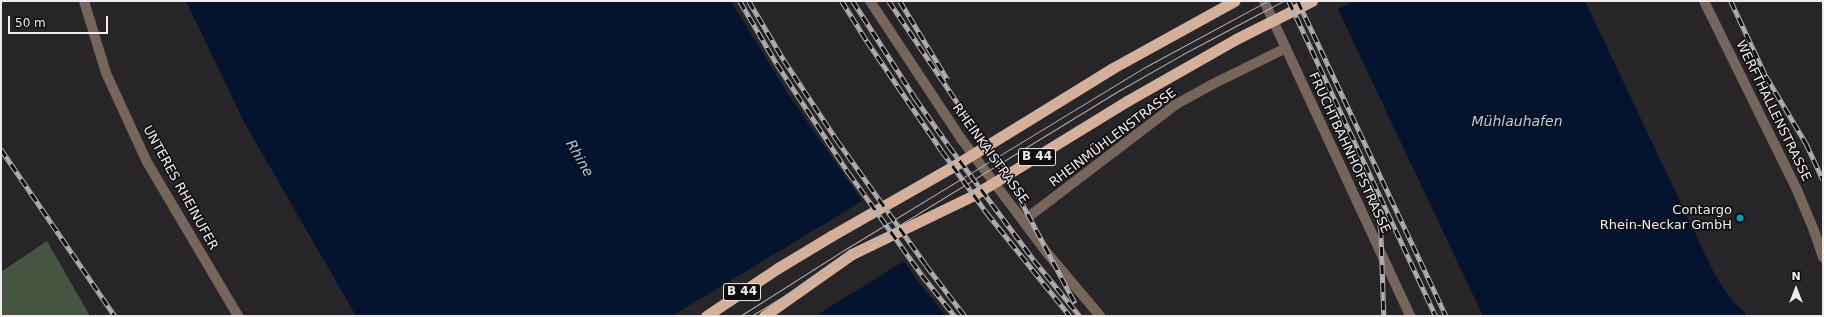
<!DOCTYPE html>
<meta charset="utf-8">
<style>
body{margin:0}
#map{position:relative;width:1824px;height:317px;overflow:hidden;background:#282528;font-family:"DejaVu Sans",sans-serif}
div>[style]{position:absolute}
.green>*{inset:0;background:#465442}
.water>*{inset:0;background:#05142e}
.pier>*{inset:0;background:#282528}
.minor>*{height:10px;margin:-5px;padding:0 5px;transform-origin:5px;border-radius:5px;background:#75655b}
.trunk>*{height:11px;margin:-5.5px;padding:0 5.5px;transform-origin:5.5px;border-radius:5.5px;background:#d4af99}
.tram>*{height:1px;margin:-0.5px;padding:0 0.5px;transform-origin:0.5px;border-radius:0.5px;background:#b2b0b2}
.rail>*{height:4.5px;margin-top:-2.25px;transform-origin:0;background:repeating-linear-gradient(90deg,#100f10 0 9px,#b2b0b2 0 18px);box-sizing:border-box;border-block:1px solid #b2b0b2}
.dots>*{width:11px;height:11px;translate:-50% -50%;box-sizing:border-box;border:2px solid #100f10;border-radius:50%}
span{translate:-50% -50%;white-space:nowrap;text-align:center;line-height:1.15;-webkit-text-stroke:3px #100f10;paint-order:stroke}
.shield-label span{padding:1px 3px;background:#100f10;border:1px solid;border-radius:3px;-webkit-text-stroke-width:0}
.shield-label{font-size:12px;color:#eeecee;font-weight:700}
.street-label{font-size:13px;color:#eeecee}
.poi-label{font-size:13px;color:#eeecee}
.right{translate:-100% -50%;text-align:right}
.water-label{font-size:14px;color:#aecaf6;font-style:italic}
.frame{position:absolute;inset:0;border:2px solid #eeecee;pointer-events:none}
.north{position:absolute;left:1776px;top:269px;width:40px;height:40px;-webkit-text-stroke:3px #100f10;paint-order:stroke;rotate:0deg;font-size:11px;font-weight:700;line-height:16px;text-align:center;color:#eeecee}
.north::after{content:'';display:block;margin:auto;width:14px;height:18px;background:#eeecee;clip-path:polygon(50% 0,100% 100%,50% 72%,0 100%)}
.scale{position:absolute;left:8px;top:16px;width:100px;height:18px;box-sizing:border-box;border:2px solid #eeecee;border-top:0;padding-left:5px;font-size:12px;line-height:14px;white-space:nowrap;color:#eeecee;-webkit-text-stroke:3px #100f10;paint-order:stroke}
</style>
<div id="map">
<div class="green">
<div style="clip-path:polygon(47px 241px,90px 316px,1px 316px,1px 272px)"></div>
</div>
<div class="water">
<div style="clip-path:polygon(186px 1px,731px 1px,788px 94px,917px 280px,946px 316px,356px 316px,244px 122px)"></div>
<div style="clip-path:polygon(1334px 1px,1585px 1px,1715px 275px,1731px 300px,1748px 316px,1483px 316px)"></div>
</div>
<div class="pier">
<div style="clip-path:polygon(1332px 1px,1355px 1px,1336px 10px)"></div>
<div style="clip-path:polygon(864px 200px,906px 260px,815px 316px,672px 316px)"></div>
</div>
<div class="minor">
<div style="left:84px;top:1px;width:75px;rotate:73deg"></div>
<div style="left:106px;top:73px;width:98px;rotate:65.3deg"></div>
<div style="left:147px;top:162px;width:179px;rotate:59.4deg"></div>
<div style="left:870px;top:1px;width:167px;rotate:56.5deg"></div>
<div style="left:962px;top:140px;width:143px;rotate:53deg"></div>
<div style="left:1048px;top:254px;width:81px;rotate:50deg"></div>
<div style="left:1264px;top:1px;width:347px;rotate:65.1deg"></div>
<div style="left:1704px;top:1px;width:211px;rotate:63.8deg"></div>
<div style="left:1797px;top:190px;width:41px;rotate:67.2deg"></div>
<div style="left:1813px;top:228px;width:31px;rotate:71deg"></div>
<div style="left:1023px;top:221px;width:191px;rotate:-37.3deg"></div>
<div style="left:1175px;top:105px;width:39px;rotate:-29deg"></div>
<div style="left:1209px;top:86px;width:86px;rotate:-26.3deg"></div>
</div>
<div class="trunk">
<div style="left:706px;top:316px;width:87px;rotate:-33.7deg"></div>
<div style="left:778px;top:268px;width:62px;rotate:-31.1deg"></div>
<div style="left:831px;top:236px;width:139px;rotate:-29.7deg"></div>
<div style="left:952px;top:167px;width:187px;rotate:-31.6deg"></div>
<div style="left:1111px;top:69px;width:141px;rotate:-28.9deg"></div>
<div style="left:764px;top:316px;width:108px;rotate:-35.2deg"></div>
<div style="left:852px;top:254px;width:133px;rotate:-25.8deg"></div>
<div style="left:972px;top:196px;width:182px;rotate:-31.5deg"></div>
<div style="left:1127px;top:101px;width:125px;rotate:-29.6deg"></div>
<div style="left:1236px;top:39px;width:85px;rotate:-26.6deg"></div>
</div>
<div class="tram">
<div style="left:740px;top:316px;width:123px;rotate:-32.4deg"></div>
<div style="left:844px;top:250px;width:354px;rotate:-31.3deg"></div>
<div style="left:1147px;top:66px;width:136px;rotate:-28.4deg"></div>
<div style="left:751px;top:316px;width:433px;rotate:-31.5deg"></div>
<div style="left:1120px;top:90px;width:73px;rotate:-29.7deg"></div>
<div style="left:1183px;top:54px;width:113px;rotate:-27.9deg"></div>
</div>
<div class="rail">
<div style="left:740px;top:1px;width:73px;rotate:59.6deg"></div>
<div style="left:777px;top:64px;width:131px;rotate:56.6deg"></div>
<div style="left:849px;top:173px;width:125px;rotate:54.4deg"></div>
<div style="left:922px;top:275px;width:53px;rotate:51.2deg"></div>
<div style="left:749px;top:1px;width:69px;rotate:59.3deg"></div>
<div style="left:784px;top:60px;width:96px;rotate:56.5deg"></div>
<div style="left:837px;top:140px;width:153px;rotate:54.5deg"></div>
<div style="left:926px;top:265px;width:64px;rotate:52.6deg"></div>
<div style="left:842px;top:1px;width:47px;rotate:58deg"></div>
<div style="left:867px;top:41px;width:133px;rotate:55.7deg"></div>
<div style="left:942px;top:151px;width:77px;rotate:54deg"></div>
<div style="left:987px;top:213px;width:132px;rotate:51.1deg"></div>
<div style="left:853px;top:1px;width:117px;rotate:57.3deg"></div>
<div style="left:916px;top:99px;width:57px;rotate:54.9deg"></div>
<div style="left:949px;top:146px;width:142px;rotate:53.3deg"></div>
<div style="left:1034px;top:260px;width:72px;rotate:50.6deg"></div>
<div style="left:889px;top:1px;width:218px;rotate:56deg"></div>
<div style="left:1011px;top:182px;width:137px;rotate:62.1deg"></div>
<div style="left:900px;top:1px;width:92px;rotate:58.7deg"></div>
<div style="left:1289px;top:1px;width:348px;rotate:65deg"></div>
<div style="left:1298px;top:1px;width:348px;rotate:64.8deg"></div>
<div style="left:1731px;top:1px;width:83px;rotate:65deg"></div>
<div style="left:1766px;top:76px;width:78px;rotate:59.2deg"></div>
<div style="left:1806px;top:143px;width:40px;rotate:65deg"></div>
<div style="left:1px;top:149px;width:202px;rotate:55.7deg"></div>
<div style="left:1372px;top:190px;width:40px;rotate:77deg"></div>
<div style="left:1381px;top:229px;width:87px;rotate:88deg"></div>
</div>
<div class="dots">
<div style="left:1740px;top:218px;background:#0f9aa8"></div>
</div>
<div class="shield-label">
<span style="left:1037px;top:157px">B 44</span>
<span style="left:742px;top:292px">B 44</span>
</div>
<div class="street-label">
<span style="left:1773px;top:111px;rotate:64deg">WERFTHALLENSTRASSE</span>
<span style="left:1113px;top:138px;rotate:-37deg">RHEINMÜHLENSTRASSE</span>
<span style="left:1349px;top:153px;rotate:65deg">FRUCHTBAHNHOFSTRASSE</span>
<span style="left:990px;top:154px;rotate:54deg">RHEINKAISTRASSE</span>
<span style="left:180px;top:188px;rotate:61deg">UNTERES RHEINUFER</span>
</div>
<div class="poi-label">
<span class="right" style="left:1732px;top:218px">Contargo<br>Rhein-Neckar GmbH</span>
</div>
<div class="water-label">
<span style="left:1517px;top:121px">Mühlauhafen</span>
<span style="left:580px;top:158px;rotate:60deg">Rhine</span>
</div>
<div class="frame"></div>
<div class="north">N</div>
<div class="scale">50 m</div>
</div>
